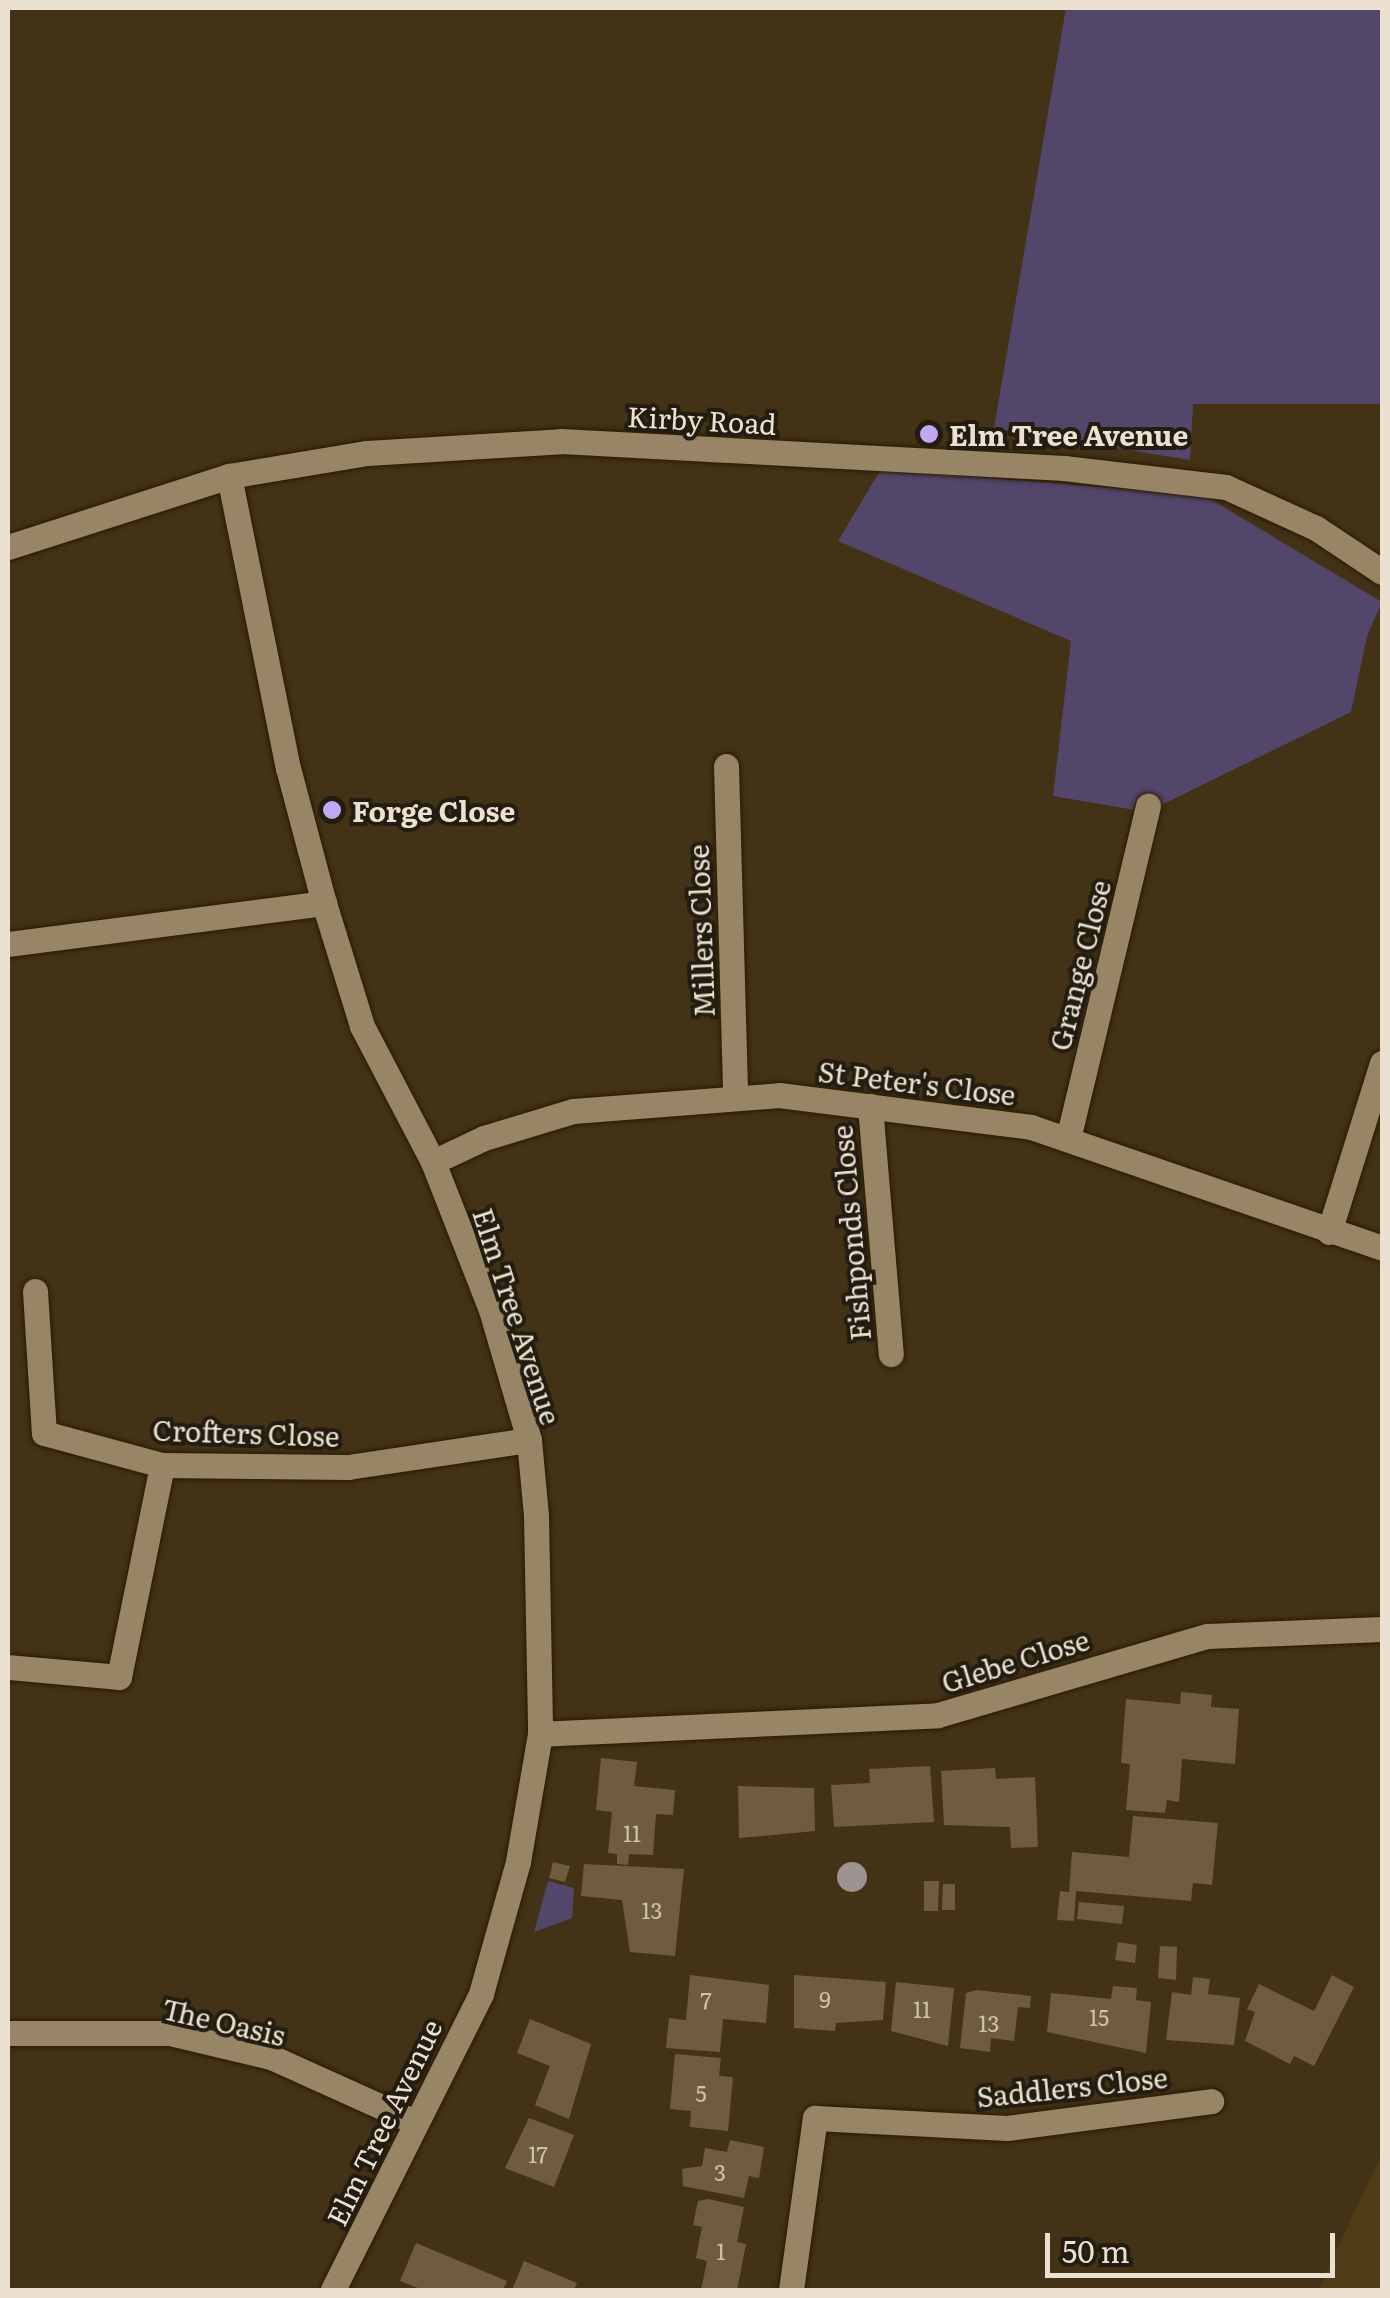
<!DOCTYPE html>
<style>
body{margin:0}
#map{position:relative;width:1390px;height:2298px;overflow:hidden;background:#433216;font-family:Literata,serif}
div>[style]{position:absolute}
.built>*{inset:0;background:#503b17}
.green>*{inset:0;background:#52466a}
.building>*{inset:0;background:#6f5c3f}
.roads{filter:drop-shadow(0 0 2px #291a00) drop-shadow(0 0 2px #291a00)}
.minor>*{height:25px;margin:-12.5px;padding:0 12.5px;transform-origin:12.5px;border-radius:12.5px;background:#988566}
.tertiary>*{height:25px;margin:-12.5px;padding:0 12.5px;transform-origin:12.5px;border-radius:12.5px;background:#988566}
.trees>*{width:30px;height:30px;margin:-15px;border-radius:50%;background:#9d9290}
.dots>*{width:28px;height:28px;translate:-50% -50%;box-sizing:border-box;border:5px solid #231c10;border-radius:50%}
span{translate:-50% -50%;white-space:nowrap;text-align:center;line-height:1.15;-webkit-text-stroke:8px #231c10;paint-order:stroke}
.number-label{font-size:22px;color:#cdc0ac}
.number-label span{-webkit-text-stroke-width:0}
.street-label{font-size:28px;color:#ece1d1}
.poi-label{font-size:28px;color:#ece1d1;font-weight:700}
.left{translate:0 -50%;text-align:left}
.frame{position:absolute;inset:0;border:10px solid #ece1d1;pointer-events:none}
.scale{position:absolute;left:1045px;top:2233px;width:290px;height:45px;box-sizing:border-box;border:5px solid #ece1d1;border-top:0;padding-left:12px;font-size:30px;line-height:35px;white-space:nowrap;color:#ece1d1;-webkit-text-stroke:8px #231c10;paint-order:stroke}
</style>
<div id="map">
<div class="built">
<div style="clip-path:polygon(1382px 2153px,1382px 2290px,1318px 2290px)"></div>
</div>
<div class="green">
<div style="clip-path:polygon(1066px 8px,1382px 8px,1382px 404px,1193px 404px,1190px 460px,994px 428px)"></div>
<div style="clip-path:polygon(881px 469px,1205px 496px,1382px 602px,1367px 636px,1351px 712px,1147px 812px,1053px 796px,1071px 641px,838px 541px)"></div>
<div style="clip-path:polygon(548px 1881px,574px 1888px,572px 1918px,534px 1932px)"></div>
</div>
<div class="building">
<div style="clip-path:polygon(1181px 1692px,1212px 1695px,1211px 1707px,1239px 1709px,1235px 1764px,1182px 1759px,1179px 1802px,1167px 1800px,1165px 1813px,1126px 1810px,1130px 1764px,1121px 1763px,1126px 1699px,1180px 1704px)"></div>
<div style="clip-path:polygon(601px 1758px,637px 1762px,634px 1786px,675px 1790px,673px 1815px,656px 1814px,653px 1855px,629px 1854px,628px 1865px,617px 1864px,617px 1854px,608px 1853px,612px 1812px,596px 1810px)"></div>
<div style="clip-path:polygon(930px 1766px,934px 1822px,834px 1827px,831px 1785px,870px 1783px,869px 1769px)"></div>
<div style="clip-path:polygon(995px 1768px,996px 1779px,1035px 1777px,1038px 1847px,1011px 1848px,1010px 1827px,944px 1825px,941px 1771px)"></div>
<div style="clip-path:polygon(738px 1786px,814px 1788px,815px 1831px,739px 1838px)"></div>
<div style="clip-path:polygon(1133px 1816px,1218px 1823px,1212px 1885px,1193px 1883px,1191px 1901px,1076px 1891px,1074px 1921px,1057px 1920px,1060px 1891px,1069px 1892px,1072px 1852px,1129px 1857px)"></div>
<div style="clip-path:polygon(553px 1862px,570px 1866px,565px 1882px,549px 1878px)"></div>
<div style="clip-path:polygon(584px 1864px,684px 1869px,675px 1956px,630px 1952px,622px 1900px,581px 1896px)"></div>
<div style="clip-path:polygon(924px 1881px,939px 1881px,938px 1911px,924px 1911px)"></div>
<div style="clip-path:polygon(943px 1884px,955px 1884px,955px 1910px,942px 1910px)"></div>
<div style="clip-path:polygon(1079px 1902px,1124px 1906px,1122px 1924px,1077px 1919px)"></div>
<div style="clip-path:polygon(1118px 1942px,1137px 1945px,1135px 1963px,1115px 1960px)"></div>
<div style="clip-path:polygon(1160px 1946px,1177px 1947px,1176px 1980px,1158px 1978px)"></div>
<div style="clip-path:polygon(690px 1975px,769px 1985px,766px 2023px,723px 2019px,720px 2052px,666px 2048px,669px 2018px,686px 2020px)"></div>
<div style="clip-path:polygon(794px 1975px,886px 1982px,883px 2020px,836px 2023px,835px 2031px,794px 2028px)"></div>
<div style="clip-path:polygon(1332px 1975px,1354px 1987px,1314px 2066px,1294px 2056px,1290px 2064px,1245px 2041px,1255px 2012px,1247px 2009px,1259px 1984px,1314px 2011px)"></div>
<div style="clip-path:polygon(1193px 1977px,1210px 1979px,1208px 1994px,1240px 1998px,1234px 2045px,1166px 2040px,1172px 1992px,1191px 1995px)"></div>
<div style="clip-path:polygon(896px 1982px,954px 1988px,948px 2046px,891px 2031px)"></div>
<div style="clip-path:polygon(1113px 1986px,1137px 1988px,1136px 2000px,1151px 2002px,1146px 2053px,1047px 2032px,1051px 1993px,1111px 1999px)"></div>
<div style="clip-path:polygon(977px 1990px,1031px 1996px,1030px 2008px,1018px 2007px,1014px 2041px,991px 2038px,990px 2052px,960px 2048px,966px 1993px)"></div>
<div style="clip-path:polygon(530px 2019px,591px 2044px,569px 2119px,535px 2105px,550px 2066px,517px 2053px)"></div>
<div style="clip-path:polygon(675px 2054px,721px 2058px,719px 2076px,733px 2077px,728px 2131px,690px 2127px,691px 2111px,670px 2109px)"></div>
<div style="clip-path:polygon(529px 2118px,574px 2135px,554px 2187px,505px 2168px)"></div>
<div style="clip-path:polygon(730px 2140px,764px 2147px,759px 2178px,749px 2176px,744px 2198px,683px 2186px,682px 2169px,702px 2166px,705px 2148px,727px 2152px)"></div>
<div style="clip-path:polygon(708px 2199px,744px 2207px,737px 2242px,746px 2244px,737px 2290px,701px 2290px,707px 2261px,696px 2258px,702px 2227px,693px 2225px,698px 2201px)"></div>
<div style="clip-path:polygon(416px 2243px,507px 2281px,503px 2290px,423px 2290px,400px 2281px)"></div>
<div style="clip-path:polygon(524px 2261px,577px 2283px,574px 2290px,512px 2290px)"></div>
</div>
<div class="roads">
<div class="minor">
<div style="left:229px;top:476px;width:298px;rotate:78.6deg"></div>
<div style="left:288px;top:768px;width:140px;rotate:75.1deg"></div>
<div style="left:324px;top:903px;width:129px;rotate:72.8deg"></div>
<div style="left:362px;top:1026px;width:153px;rotate:62.4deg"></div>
<div style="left:433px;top:1162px;width:159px;rotate:68.6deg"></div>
<div style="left:491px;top:1310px;width:135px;rotate:73.7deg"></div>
<div style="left:529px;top:1440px;width:76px;rotate:84.7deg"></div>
<div style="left:536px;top:1516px;width:218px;rotate:88.9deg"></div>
<div style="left:540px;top:1734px;width:130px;rotate:99.8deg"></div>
<div style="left:518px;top:1862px;width:137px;rotate:105.7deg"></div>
<div style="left:481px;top:1994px;width:331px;rotate:116.6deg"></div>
<div style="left:726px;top:766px;width:328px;rotate:88.4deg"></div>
<div style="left:8px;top:944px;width:319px;rotate:-7.4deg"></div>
<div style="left:870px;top:1106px;width:249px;rotate:85.2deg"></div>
<div style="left:1068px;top:1139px;width:343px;rotate:-76.5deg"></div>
<div style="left:433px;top:1162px;width:56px;rotate:-25.2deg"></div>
<div style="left:484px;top:1138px;width:93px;rotate:-16.9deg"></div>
<div style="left:573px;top:1111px;width:207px;rotate:-4.4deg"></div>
<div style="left:779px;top:1095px;width:254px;rotate:7.2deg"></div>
<div style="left:1031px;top:1127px;width:371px;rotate:19deg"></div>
<div style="left:1329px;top:1232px;width:177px;rotate:-72.6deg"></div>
<div style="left:35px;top:1291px;width:142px;rotate:86.4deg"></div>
<div style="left:44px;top:1433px;width:122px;rotate:15.2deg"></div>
<div style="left:162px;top:1465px;width:186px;rotate:0.6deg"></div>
<div style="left:348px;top:1467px;width:183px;rotate:-8.5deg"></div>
<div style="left:8px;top:1667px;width:111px;rotate:5.1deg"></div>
<div style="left:119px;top:1677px;width:216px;rotate:-78.5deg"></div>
<div style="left:540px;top:1734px;width:398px;rotate:-2.7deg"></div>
<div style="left:938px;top:1715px;width:280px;rotate:-16.4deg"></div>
<div style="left:1207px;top:1636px;width:175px;rotate:-2.3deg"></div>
<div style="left:8px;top:2033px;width:162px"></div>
<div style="left:170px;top:2033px;width:104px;rotate:13.4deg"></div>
<div style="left:271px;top:2057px;width:158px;rotate:24.3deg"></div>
<div style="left:791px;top:2290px;width:174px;rotate:-82.1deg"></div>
<div style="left:815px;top:2118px;width:192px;rotate:3deg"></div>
<div style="left:1007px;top:2128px;width:206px;rotate:-7.5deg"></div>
</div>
<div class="tertiary">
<div style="left:8px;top:547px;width:232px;rotate:-17.8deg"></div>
<div style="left:229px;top:476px;width:140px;rotate:-9.5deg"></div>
<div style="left:367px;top:453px;width:194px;rotate:-3.5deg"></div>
<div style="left:561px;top:441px;width:504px;rotate:3.07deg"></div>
<div style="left:1064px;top:468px;width:163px;rotate:6.7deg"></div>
<div style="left:1226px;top:487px;width:99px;rotate:24.5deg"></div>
<div style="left:1316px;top:528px;width:79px;rotate:33.7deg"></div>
</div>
</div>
<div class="trees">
<div style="left:852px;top:1877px"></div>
</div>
<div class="dots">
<div style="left:929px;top:434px;background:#c1a8f3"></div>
<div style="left:332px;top:810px;background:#c1a8f3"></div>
</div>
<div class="number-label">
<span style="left:632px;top:1833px">11</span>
<span style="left:652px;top:1910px">13</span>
<span style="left:825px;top:1999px">9</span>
<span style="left:706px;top:2000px">7</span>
<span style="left:922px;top:2009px">11</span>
<span style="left:1099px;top:2017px">15</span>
<span style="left:989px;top:2023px">13</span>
<span style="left:701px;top:2093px">5</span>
<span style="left:538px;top:2154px">17</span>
<span style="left:720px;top:2172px">3</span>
<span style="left:721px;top:2251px">1</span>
</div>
<div class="street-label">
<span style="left:702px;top:419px;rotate:3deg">Kirby Road</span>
<span style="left:700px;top:931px;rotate:-92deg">Millers Close</span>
<span style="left:1079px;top:965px;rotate:-76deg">Grange Close</span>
<span style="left:917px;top:1082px;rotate:7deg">St Peter's Close</span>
<span style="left:850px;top:1233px;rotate:-95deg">Fishponds Close</span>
<span style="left:518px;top:1316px;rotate:72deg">Elm Tree Avenue</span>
<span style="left:246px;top:1432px;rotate:2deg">Crofters Close</span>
<span style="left:1015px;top:1660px;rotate:-17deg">Glebe Close</span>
<span style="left:224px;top:2021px;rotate:13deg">The Oasis</span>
<span style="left:1072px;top:2086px;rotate:-6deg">Saddlers Close</span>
<span style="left:383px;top:2122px;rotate:-64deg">Elm Tree Avenue</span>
</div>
<div class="poi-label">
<span class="left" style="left:949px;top:434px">Elm Tree Avenue</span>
<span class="left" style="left:352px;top:810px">Forge Close</span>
</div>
<div class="frame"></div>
<div class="scale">50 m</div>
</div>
